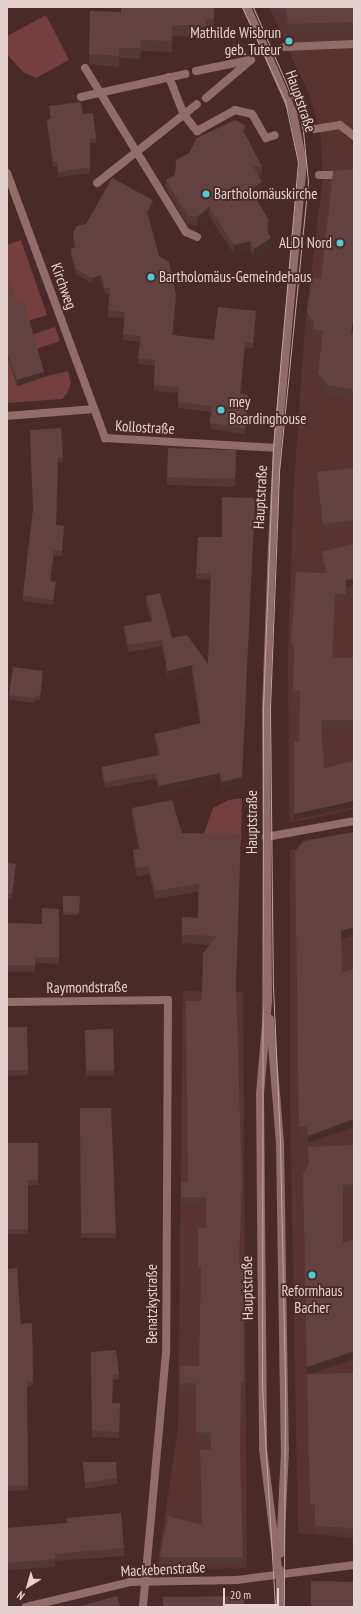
<!DOCTYPE html>
<meta charset="utf-8">
<style>
body{margin:0}
#map{position:relative;width:361px;height:1614px;overflow:hidden;background:#492a29;font-family:"PT Sans Narrow",sans-serif}
div>[style]{position:absolute}
.built>*{inset:0;background:#593332}
.green>*{inset:0;background:#743f3f}
.pedestrian>*{height:8px;margin:-4px;padding:0 4px;transform-origin:4px;border-radius:4px;background:#926c6b}
.minor>*{height:8px;margin:-4px;padding:0 4px;transform-origin:4px;border-radius:4px;background:#926c6b}
.tertiary>*{height:8px;margin:-4px;padding:0 4px;transform-origin:4px;border-radius:4px;background:#926c6b}
.tram>*{height:1px;margin:-0.5px;padding:0 0.5px;transform-origin:0.5px;border-radius:0.5px;background:#bda5a4}
.wall>*{inset:0;background:#543837}
.shaded-wall>*{inset:0;background:#452e2d}
.building>*{inset:0;background:#624140}
.dots>*{width:11px;height:11px;translate:-50% -50%;box-sizing:border-box;border:2px solid #492a29;border-radius:50%}
span{translate:-50% -50%;white-space:nowrap;text-align:center;line-height:1.15;-webkit-text-stroke:3.5px #492a29;paint-order:stroke}
.poi-label{font-size:15px;color:#e6d1d0}
.right{translate:-100% -50%;text-align:right}
.left{translate:0 -50%;text-align:left}
.street-label{font-size:15px;color:#e6d1d0}
.frame{position:absolute;inset:0;border:8px solid #e6d1d0;pointer-events:none}
.north{position:absolute;left:8px;top:1566px;width:40px;height:40px;-webkit-text-stroke:3px #492a29;paint-order:stroke;rotate:217deg;font-size:11px;font-weight:700;line-height:16px;text-align:center;color:#e6d1d0}
.north::after{content:'';display:block;margin:auto;width:14px;height:18px;background:#e6d1d0;clip-path:polygon(50% 0,100% 100%,50% 72%,0 100%)}
.scale{position:absolute;left:223px;top:1588px;width:56px;height:18px;box-sizing:border-box;border:2px solid #e6d1d0;border-top:0;padding-left:5px;font-size:12px;line-height:14px;white-space:nowrap;color:#e6d1d0;-webkit-text-stroke:3px #492a29;paint-order:stroke}
</style>
<div id="map">
<div class="built">
<div style="clip-path:polygon(269px 7px,354px 7px,354px 809px,289px 823px,288px 651px,294px 484px,305px 325px,323px 177px,320px 132px,310px 97px)"></div>
<div style="clip-path:polygon(354px 837px,354px 1538px,298px 1533px,290px 1103px,290px 850px)"></div>
<div style="clip-path:polygon(183px 991px,243px 992px,247px 1568px,157px 1570px,178px 1428px)"></div>
</div>
<div class="green">
<div style="clip-path:polygon(46px 15px,69px 60px,36px 78px,23px 72px,7px 54px,7px 36px)"></div>
<div style="clip-path:polygon(21px 240px,47px 315px,28px 321px,17px 308px,7px 283px,7px 245px)"></div>
<div style="clip-path:polygon(55px 327px,60px 341px,36px 349px,7px 343px)"></div>
<div style="clip-path:polygon(7px 354px,44px 377px,68px 371px,71px 383px,67px 393px,62px 399px,7px 403px)"></div>
<div style="clip-path:polygon(242px 798px,241px 842px,201px 841px,213px 808px,229px 800px)"></div>
</div>
<div class="pedestrian">
<div style="left:285px;top:47px;width:69px;rotate:-2.5deg"></div>
<div style="left:85px;top:68px;width:193px;rotate:58.4deg"></div>
<div style="left:186px;top:232px;width:12px;rotate:24deg"></div>
<div style="left:196px;top:71px;width:55px;rotate:-11.5deg"></div>
<div style="left:169px;top:77px;width:41px;rotate:68.5deg"></div>
<div style="left:184px;top:115px;width:21px;rotate:51deg"></div>
<div style="left:197px;top:131px;width:43px;rotate:-28.9deg"></div>
<div style="left:235px;top:110px;width:17px;rotate:13deg"></div>
<div style="left:252px;top:114px;width:28px;rotate:60deg"></div>
<div style="left:266px;top:138px;width:9px;rotate:-18deg"></div>
<div style="left:81px;top:97px;width:107px;rotate:-12.5deg"></div>
<div style="left:206px;top:98px;width:59px;rotate:-40.2deg"></div>
<div style="left:315px;top:129px;width:25px;rotate:-9deg"></div>
<div style="left:340px;top:125px;width:18px;rotate:38deg"></div>
<div style="left:319px;top:175px;width:35px"></div>
<div style="left:97px;top:183px;width:127px;rotate:-38.3deg"></div>
</div>
<div class="minor">
<div style="left:7px;top:173px;width:283px;rotate:69.7deg"></div>
<div style="left:105px;top:438px;width:172px;rotate:3.3deg"></div>
<div style="left:7px;top:416px;width:87px;rotate:-4.6deg"></div>
<div style="left:266px;top:837px;width:89px;rotate:-10.3deg"></div>
<div style="left:7px;top:1002px;width:161px;rotate:-0.7deg"></div>
<div style="left:168px;top:1000px;width:353px;rotate:90.3deg"></div>
<div style="left:166px;top:1353px;width:255px;rotate:95.2deg"></div>
<div style="left:26px;top:1607px;width:107px;rotate:-13.5deg"></div>
<div style="left:130px;top:1582px;width:107px;rotate:-1.1deg"></div>
<div style="left:237px;top:1580px;width:118px;rotate:-7.3deg"></div>
</div>
<div class="tertiary">
<div style="left:247px;top:7px;width:116px;rotate:66.5deg"></div>
<div style="left:293px;top:113px;width:51px;rotate:78.7deg"></div>
<div style="left:303px;top:163px;width:286px;rotate:95.2deg"></div>
<div style="left:277px;top:448px;width:98px;rotate:92.9deg"></div>
<div style="left:272px;top:546px;width:165px;rotate:92.1deg"></div>
<div style="left:266px;top:711px;width:290px;rotate:89.6deg"></div>
<div style="left:268px;top:1001px;width:93px;rotate:94.9deg"></div>
<div style="left:260px;top:1094px;width:355px;rotate:89.5deg"></div>
<div style="left:263px;top:1449px;width:127px;rotate:82.8deg"></div>
<div style="left:270px;top:1019px;width:124px;rotate:85.4deg"></div>
<div style="left:280px;top:1143px;width:306px;rotate:89.1deg"></div>
<div style="left:285px;top:1449px;width:105px;rotate:92.7deg"></div>
<div style="left:280px;top:1570px;width:37px;rotate:90deg"></div>
</div>
<div class="tram">
<div style="left:242px;top:7px;width:103px;rotate:65.4deg"></div>
<div style="left:285px;top:101px;width:62px;rotate:78deg"></div>
<div style="left:298px;top:162px;width:287px;rotate:95deg"></div>
<div style="left:273px;top:448px;width:263px;rotate:92.2deg"></div>
<div style="left:263px;top:711px;width:676px;rotate:90.08deg"></div>
<div style="left:262px;top:1387px;width:220px;rotate:86.6deg"></div>
<div style="left:253px;top:7px;width:110px;rotate:66.5deg"></div>
<div style="left:297px;top:108px;width:24px;rotate:75deg"></div>
<div style="left:303px;top:131px;width:50px;rotate:84.3deg"></div>
<div style="left:308px;top:181px;width:294px;rotate:95.7deg"></div>
<div style="left:279px;top:474px;width:236px;rotate:92.2deg"></div>
<div style="left:270px;top:710px;width:277px;rotate:89.4deg"></div>
<div style="left:273px;top:987px;width:156px;rotate:87.4deg"></div>
<div style="left:280px;top:1143px;width:242px;rotate:88.8deg"></div>
<div style="left:285px;top:1385px;width:222px;rotate:90.3deg"></div>
</div>
<div class="wall">
<div style="clip-path:polygon(214px 7px,214px 30px,206px 30px,206px 37px,172px 36px,172px 52px,141px 51px,140px 59px,119px 58px,119px 67px,89px 64px,89px 54px,121px 12px)"></div>
<div style="clip-path:polygon(273px 7px,354px 7px,354px 32px,289px 34px,285px 13px,273px 13px)"></div>
<div style="clip-path:polygon(49px 106px,83px 114px,96px 138px,96px 143px,90px 143px,90px 173px,58px 177px,57px 166px,53px 167px,47px 125px,47px 120px,51px 119px)"></div>
<div style="clip-path:polygon(246px 136px,262px 167px,262px 176px,258px 175px,262px 191px,254px 195px,268px 228px,268px 232px,271px 247px,254px 258px,250px 250px,234px 254px,209px 216px,197px 226px,187px 224px,166px 189px,166px 180px)"></div>
<div style="clip-path:polygon(153px 206px,148px 216px,159px 256px,176px 301px,173px 335px,214px 340px,256px 317px,253px 349px,245px 348px,241px 394px,248px 401px,245px 434px,210px 429px,211px 412px,178px 408px,179px 393px,154px 391px,155px 366px,138px 364px,140px 342px,123px 340px,125px 318px,108px 317px,110px 294px,105px 294px,101px 281px,92px 283px,76px 274px,71px 255px,71px 249px,75px 247px,73px 239px,73px 233px)"></div>
<div style="clip-path:polygon(7px 277px,44px 377px,17px 386px,7px 357px)"></div>
<div style="clip-path:polygon(321px 279px,352px 333px,354px 333px,354px 399px,328px 394px,318px 382px,318px 373px,322px 340px,313px 338px,313px 329px,307px 321px,307px 312px)"></div>
<div style="clip-path:polygon(30px 430px,63px 457px,63px 462px,58px 462px,56px 525px,64px 531px,62px 556px,54px 556px,51px 581px,56px 588px,53px 605px,23px 601px,23px 595px,33px 510px)"></div>
<div style="clip-path:polygon(236px 458px,235px 487px,167px 485px,167px 477px)"></div>
<div style="clip-path:polygon(317px 472px,354px 472px,354px 526px,323px 530px,317px 478px)"></div>
<div style="clip-path:polygon(255px 504px,242px 784px,222px 789px,220px 779px,159px 793px,156px 779px,105px 788px,102px 774px,102px 767px,158px 755px,155px 740px,155px 734px,200px 724px,192px 672px,168px 678px,162px 646px,128px 652px,124px 632px,124px 626px,151px 621px,146px 603px,146px 596px,172px 638px,208px 664px,211px 580px,196px 579px,196px 573px,222px 537px)"></div>
<div style="clip-path:polygon(354px 544px,354px 585px,346px 587px,346px 600px,335px 600px,333px 658px,354px 658px,354px 727px,321px 726px,294px 820px,294px 742px,299px 742px,300px 698px,293px 698px,294px 649px,291px 650px,291px 643px,326px 573px,322px 558px,322px 552px)"></div>
<div style="clip-path:polygon(43px 677px,40px 701px,35px 700px,34px 703px,9px 700px,9px 695px)"></div>
<div style="clip-path:polygon(132px 808px,182px 833px,236px 988px,239px 1263px,243px 1263px,244px 1391px,241px 1391px,240px 1457px,243px 1565px,160px 1565px,160px 1557px,201px 1525px,211px 1449px,211px 1441px,196px 1440px,196px 1392px,180px 1392px,180px 1375px,199px 1366px,201px 1276px,198px 1275px,198px 1227px,206px 1228px,206px 1205px,181px 1205px,181px 1182px,188px 1182px,202px 1001px,210px 945px,182px 943px,182px 935px,198px 918px,198px 892px,155px 899px,149px 874px,137px 877px,133px 858px,133px 850px,139px 849px,132px 817px)"></div>
<div style="clip-path:polygon(295px 852px,341px 939px,342px 972px,354px 969px,354px 1127px,308px 1143px,307px 1135px,299px 1134px)"></div>
<div style="clip-path:polygon(7px 863px,16px 869px,12px 899px,7px 899px)"></div>
<div style="clip-path:polygon(63px 896px,80px 896px,79px 915px,63px 915px)"></div>
<div style="clip-path:polygon(59px 909px,59px 964px,35px 963px,35px 972px,7px 972px,7px 923px,42px 924px)"></div>
<div style="clip-path:polygon(7px 1027px,27px 1027px,28px 1075px,7px 1076px)"></div>
<div style="clip-path:polygon(113px 1029px,114px 1076px,86px 1076px,85px 1030px)"></div>
<div style="clip-path:polygon(80px 1108px,111px 1108px,116px 1238px,81px 1238px)"></div>
<div style="clip-path:polygon(7px 1143px,38px 1143px,38px 1185px,28px 1185px,28px 1234px,7px 1234px)"></div>
<div style="clip-path:polygon(354px 1145px,354px 1193px,343px 1193px,343px 1243px,354px 1359px,311px 1374px,354px 1373px,354px 1534px,315px 1532px,315px 1510px,310px 1510px,303px 1174px,309px 1164px,308px 1147px)"></div>
<div style="clip-path:polygon(7px 1269px,21px 1324px,32px 1323px,33px 1386px,27px 1387px,28px 1490px,7px 1491px)"></div>
<div style="clip-path:polygon(91px 1352px,119px 1374px,119px 1379px,113px 1380px,112px 1403px,120px 1403px,119px 1438px,92px 1437px)"></div>
<div style="clip-path:polygon(83px 1462px,117px 1478px,117px 1484px,85px 1489px)"></div>
<div style="clip-path:polygon(67px 1518px,124px 1548px,124px 1556px,55px 1561px,55px 1567px,7px 1570px,7px 1528px,67px 1523px)"></div>
</div>
<div class="shaded-wall">
<div style="clip-path:polygon(246px 126px,246px 135px,243px 130px)"></div>
<div style="clip-path:polygon(262px 182px,262px 191px,251px 198px,251px 189px)"></div>
<div style="clip-path:polygon(153px 200px,153px 206px,147px 218px,147px 212px)"></div>
<div style="clip-path:polygon(209px 207px,209px 216px,197px 226px,197px 217px)"></div>
<div style="clip-path:polygon(271px 238px,271px 247px,254px 258px,254px 249px)"></div>
<div style="clip-path:polygon(250px 241px,250px 250px,234px 254px,234px 245px)"></div>
<div style="clip-path:polygon(101px 275px,101px 281px,92px 283px,92px 278px)"></div>
<div style="clip-path:polygon(176px 295px,176px 301px,172px 341px,172px 335px)"></div>
<div style="clip-path:polygon(256px 311px,256px 317px,253px 349px,253px 343px)"></div>
<div style="clip-path:polygon(354px 313px,354px 322px,351px 342px,351px 333px)"></div>
<div style="clip-path:polygon(245px 342px,245px 348px,240px 400px,240px 394px)"></div>
<div style="clip-path:polygon(44px 372px,44px 377px,17px 386px,17px 380px)"></div>
<div style="clip-path:polygon(248px 395px,248px 401px,245px 434px,245px 428px)"></div>
<div style="clip-path:polygon(255px 504px,242px 784px,222px 789px,222px 782px)"></div>
<div style="clip-path:polygon(54px 550px,54px 556px,50px 586px,50px 581px)"></div>
<div style="clip-path:polygon(354px 579px,354px 585px,346px 587px,346px 600px,346px 580px)"></div>
<div style="clip-path:polygon(56px 582px,56px 588px,53px 605px,53px 600px)"></div>
<div style="clip-path:polygon(192px 665px,192px 672px,168px 678px,168px 671px)"></div>
<div style="clip-path:polygon(43px 671px,43px 677px,40px 701px,40px 696px)"></div>
<div style="clip-path:polygon(220px 773px,220px 779px,159px 793px,159px 786px)"></div>
<div style="clip-path:polygon(354px 801px,354px 807px,294px 820px,294px 814px)"></div>
<div style="clip-path:polygon(16px 864px,16px 869px,12px 899px,12px 894px)"></div>
<div style="clip-path:polygon(354px 927px,354px 935px,341px 939px,341px 931px)"></div>
<div style="clip-path:polygon(354px 1119px,354px 1127px,308px 1143px,308px 1136px)"></div>
<div style="clip-path:polygon(354px 1351px,354px 1359px,307px 1375px,307px 1367px)"></div>
</div>
<div class="building">
<div style="clip-path:polygon(121px 7px,214px 7px,214px 19px,206px 19px,206px 26px,172px 25px,172px 41px,141px 40px,140px 48px,119px 48px,119px 56px,89px 54px,90px 11px,121px 12px)"></div>
<div style="clip-path:polygon(285px 7px,354px 7px,354px 22px,289px 24px)"></div>
<div style="clip-path:polygon(81px 102px,83px 114px,93px 113px,96px 138px,90px 138px,90px 167px,58px 172px,57px 161px,53px 161px,47px 120px,51px 119px,49px 106px)"></div>
<div style="clip-path:polygon(235px 120px,246px 126px,243px 130px,262px 167px,253px 166px,262px 182px,251px 189px,268px 219px,267px 231px,271px 238px,254px 249px,250px 241px,234px 245px,209px 207px,197px 217px,187px 215px,166px 180px,175px 175px,176px 160px,189px 153px,197px 138px)"></div>
<div style="clip-path:polygon(354px 169px,354px 313px,351px 333px,354px 333px,354px 390px,328px 385px,318px 373px,323px 331px,313px 329px,314px 322px,307px 312px,312px 278px,321px 279px,333px 171px)"></div>
<div style="clip-path:polygon(112px 178px,153px 200px,147px 212px,159px 256px,169px 262px,176px 295px,172px 335px,214px 340px,218px 307px,256px 311px,253px 343px,245px 342px,240px 394px,248px 395px,245px 428px,210px 423px,212px 406px,178px 402px,179px 387px,154px 385px,155px 360px,138px 358px,141px 336px,123px 334px,125px 312px,108px 311px,110px 288px,105px 288px,101px 275px,92px 278px,76px 269px,71px 249px,76px 247px,73px 233px,77px 226px,86px 224px)"></div>
<div style="clip-path:polygon(7px 277px,9px 277px,17px 303px,24px 301px,44px 372px,17px 380px,7px 352px)"></div>
<div style="clip-path:polygon(61px 428px,63px 457px,58px 457px,56px 525px,64px 526px,62px 551px,54px 550px,50px 581px,56px 582px,53px 600px,23px 595px,33px 509px,30px 430px)"></div>
<div style="clip-path:polygon(168px 448px,236px 450px,235px 479px,167px 477px)"></div>
<div style="clip-path:polygon(353px 468px,354px 472px,354px 520px,323px 524px,317px 472px)"></div>
<div style="clip-path:polygon(222px 497px,255px 498px,242px 777px,222px 782px,220px 773px,159px 786px,156px 773px,105px 782px,102px 767px,160px 755px,155px 734px,201px 723px,192px 665px,168px 671px,162px 640px,128px 645px,124px 626px,153px 621px,146px 596px,160px 593px,172px 638px,187px 635px,208px 664px,211px 573px,196px 573px,198px 537px,222px 537px)"></div>
<div style="clip-path:polygon(354px 544px,354px 579px,346px 580px,346px 594px,335px 594px,332px 658px,354px 658px,354px 720px,321px 720px,324px 768px,354px 761px,354px 801px,294px 814px,294px 742px,299px 742px,300px 691px,293px 691px,294px 643px,291px 643px,296px 572px,327px 573px,322px 552px)"></div>
<div style="clip-path:polygon(13px 667px,43px 671px,40px 696px,35px 695px,34px 698px,9px 695px)"></div>
<div style="clip-path:polygon(172px 800px,182px 833px,241px 834px,236px 984px,242px 1182px,239px 1263px,243px 1263px,244px 1382px,241px 1382px,240px 1454px,243px 1557px,160px 1557px,168px 1516px,202px 1525px,200px 1450px,211px 1449px,211px 1433px,196px 1432px,196px 1383px,180px 1384px,180px 1366px,199px 1366px,201px 1267px,198px 1267px,198px 1227px,206px 1228px,206px 1197px,181px 1197px,181px 1182px,188px 1182px,186px 1001px,202px 1001px,203px 953px,217px 936px,182px 935px,182px 917px,198px 918px,199px 884px,155px 891px,149px 866px,137px 868px,133px 850px,140px 848px,132px 808px)"></div>
<div style="clip-path:polygon(353px 832px,354px 844px,354px 927px,341px 931px,342px 972px,354px 969px,354px 1119px,308px 1136px,307px 1127px,299px 1126px,295px 852px,303px 841px)"></div>
<div style="clip-path:polygon(7px 863px,16px 864px,12px 894px,7px 893px)"></div>
<div style="clip-path:polygon(63px 896px,80px 896px,79px 913px,63px 912px)"></div>
<div style="clip-path:polygon(42px 908px,59px 909px,59px 957px,35px 957px,35px 965px,7px 965px,7px 923px,42px 924px)"></div>
<div style="clip-path:polygon(7px 1027px,27px 1027px,28px 1070px,7px 1070px)"></div>
<div style="clip-path:polygon(113px 1029px,114px 1070px,86px 1071px,85px 1030px)"></div>
<div style="clip-path:polygon(80px 1108px,111px 1108px,116px 1233px,81px 1233px)"></div>
<div style="clip-path:polygon(7px 1143px,38px 1143px,38px 1180px,28px 1180px,28px 1229px,7px 1229px)"></div>
<div style="clip-path:polygon(354px 1145px,354px 1184px,343px 1185px,343px 1243px,354px 1239px,354px 1351px,307px 1367px,303px 1174px,309px 1164px,308px 1147px)"></div>
<div style="clip-path:polygon(17px 1268px,21px 1324px,32px 1323px,33px 1381px,27px 1381px,28px 1485px,7px 1486px,7px 1269px)"></div>
<div style="clip-path:polygon(116px 1350px,119px 1374px,113px 1374px,112px 1403px,120px 1403px,119px 1432px,92px 1431px,91px 1352px)"></div>
<div style="clip-path:polygon(354px 1373px,354px 1528px,315px 1526px,315px 1504px,310px 1504px,307px 1374px)"></div>
<div style="clip-path:polygon(83px 1462px,116px 1462px,117px 1478px,85px 1483px)"></div>
<div style="clip-path:polygon(121px 1513px,124px 1548px,55px 1554px,55px 1559px,7px 1563px,7px 1528px,68px 1523px,67px 1518px)"></div>
<div style="clip-path:polygon(311px 1581px,354px 1582px,354px 1607px,311px 1607px)"></div>
<div style="clip-path:polygon(117px 1596px,120px 1607px,77px 1607px)"></div>
<div style="clip-path:polygon(244px 1596px,244px 1607px,163px 1607px,163px 1597px)"></div>
</div>
<div class="dots">
<div style="left:289px;top:41px;background:#51ccd4"></div>
<div style="left:206px;top:194px;background:#51ccd4"></div>
<div style="left:340px;top:243px;background:#51ccd4"></div>
<div style="left:151px;top:277px;background:#51ccd4"></div>
<div style="left:221px;top:410px;background:#51ccd4"></div>
<div style="left:312px;top:1275px;background:#51ccd4"></div>
</div>
<div class="poi-label">
<span class="right" style="left:281px;top:41px">Mathilde Wisbrun<br>geb. Tuteur</span>
<span class="left" style="left:214px;top:194px">Bartholomäuskirche</span>
<span class="right" style="left:332px;top:243px">ALDI Nord</span>
<span class="left" style="left:159px;top:277px">Bartholomäus-Gemeindehaus</span>
<span class="left" style="left:229px;top:410px">mey<br>Boardinghouse</span>
<span style="left:312px;top:1299px">Reformhaus<br>Bacher</span>
</div>
<div class="street-label">
<span style="left:301px;top:101px;rotate:71deg">Hauptstraße</span>
<span style="left:64px;top:286px;rotate:70deg">Kirchweg</span>
<span style="left:145px;top:427px;rotate:3deg">Kollostraße</span>
<span style="left:260px;top:497px;rotate:-87deg">Hauptstraße</span>
<span style="left:252px;top:822px;rotate:-90deg">Hauptstraße</span>
<span style="left:87px;top:987px;rotate:-1deg">Raymondstraße</span>
<span style="left:247px;top:1288px;rotate:-91deg">Hauptstraße</span>
<span style="left:152px;top:1304px;rotate:-90deg">Benatzkystraße</span>
<span style="left:163px;top:1569px;rotate:-3deg">Mackebenstraße</span>
</div>
<div class="frame"></div>
<div class="north">N</div>
<div class="scale">20 m</div>
</div>
